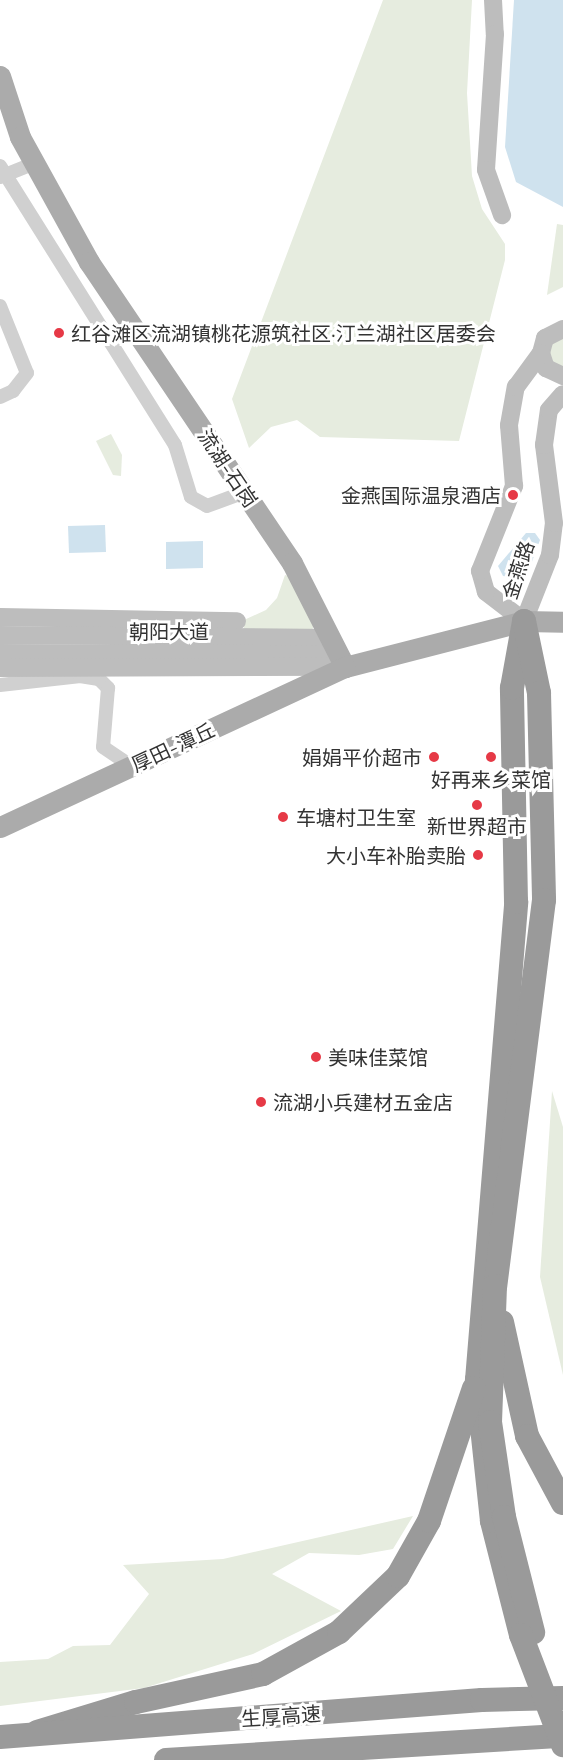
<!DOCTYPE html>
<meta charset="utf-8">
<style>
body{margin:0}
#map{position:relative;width:563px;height:1760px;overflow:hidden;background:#fff;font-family:"Exo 2","Noto Sans SC",sans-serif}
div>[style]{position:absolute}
.green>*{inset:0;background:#e6ecdf}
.water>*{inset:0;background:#cfe2ee}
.street>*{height:14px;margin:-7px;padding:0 7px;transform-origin:7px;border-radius:7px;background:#d0d0d0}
.secondary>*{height:18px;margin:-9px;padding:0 9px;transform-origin:9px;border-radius:9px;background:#bdbdbd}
.primary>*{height:21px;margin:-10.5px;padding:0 10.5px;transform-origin:10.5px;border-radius:10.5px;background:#ababab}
.highway>*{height:24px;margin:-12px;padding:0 12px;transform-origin:12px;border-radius:12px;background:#9a9a9a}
.highway-bridge>*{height:24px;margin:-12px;padding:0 12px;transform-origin:12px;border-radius:12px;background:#9a9a9a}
.dots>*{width:16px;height:16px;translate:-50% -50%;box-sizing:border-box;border:3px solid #fff;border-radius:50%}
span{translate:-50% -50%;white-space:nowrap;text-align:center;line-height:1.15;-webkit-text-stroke:6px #fff;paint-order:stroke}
.poi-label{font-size:20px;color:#333}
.left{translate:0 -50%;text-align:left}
.right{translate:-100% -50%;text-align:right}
.street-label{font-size:20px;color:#333}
</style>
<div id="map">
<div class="green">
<div style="clip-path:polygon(383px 0,472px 0,467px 93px,472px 176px,482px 209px,505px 244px,505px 260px,459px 441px,320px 437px,297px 420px,271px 427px,249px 448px,232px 399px)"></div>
<div style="clip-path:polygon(557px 224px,563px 225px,563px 287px,547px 295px)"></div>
<div style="clip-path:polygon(563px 332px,563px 371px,553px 367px,547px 344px)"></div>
<div style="clip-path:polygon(111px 434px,122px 455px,121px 476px,113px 475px,96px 441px)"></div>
<div style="clip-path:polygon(285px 575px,292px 577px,315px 618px,312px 632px,244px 632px,244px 620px,266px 610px,277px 598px)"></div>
<div style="clip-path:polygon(552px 1091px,563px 1127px,563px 1375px,540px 1277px)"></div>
<div style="clip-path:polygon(413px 1516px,393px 1549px,359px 1555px,309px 1553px,272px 1574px,341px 1611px,253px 1654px,144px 1688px,0 1706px,0 1662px,48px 1659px,73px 1646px,110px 1645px,149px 1594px,123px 1565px,223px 1559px)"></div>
</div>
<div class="water">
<div style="clip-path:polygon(514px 0,563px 0,563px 207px,516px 182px,505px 147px)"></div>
<div style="clip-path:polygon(105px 525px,106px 552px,69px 553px,68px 526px)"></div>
<div style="clip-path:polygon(526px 533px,535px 533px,540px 540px,530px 567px,512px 578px,503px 576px,498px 566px)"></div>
<div style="clip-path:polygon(203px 541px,203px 568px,166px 569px,166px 542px)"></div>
</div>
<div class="street">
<div style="left:0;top:166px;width:329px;rotate:57.9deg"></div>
<div style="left:175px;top:445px;width:54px;rotate:72.9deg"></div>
<div style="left:191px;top:497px;width:18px;rotate:29deg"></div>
<div style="left:207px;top:506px;width:40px;rotate:-20.2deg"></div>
<div style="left:0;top:177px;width:37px;rotate:-22deg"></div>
<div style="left:0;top:306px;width:72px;rotate:68.1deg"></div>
<div style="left:27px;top:373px;width:23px;rotate:128deg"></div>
<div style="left:13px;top:391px;width:14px;rotate:155deg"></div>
<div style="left:0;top:685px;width:81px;rotate:-6.4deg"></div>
<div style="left:80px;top:676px;width:19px;rotate:9deg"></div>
<div style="left:99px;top:679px;width:13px;rotate:45deg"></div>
<div style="left:108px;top:688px;width:59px;rotate:94.8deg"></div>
<div style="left:103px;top:747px;width:34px;rotate:34deg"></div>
</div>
<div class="secondary">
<div style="left:493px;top:0;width:34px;rotate:87deg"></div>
<div style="left:495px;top:34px;width:136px;rotate:93.8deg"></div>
<div style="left:486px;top:170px;width:48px;rotate:70.4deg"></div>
<div style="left:563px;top:329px;width:20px;rotate:153deg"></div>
<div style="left:545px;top:338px;width:16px;rotate:105deg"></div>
<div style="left:541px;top:353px;width:16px;rotate:72deg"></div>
<div style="left:546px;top:368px;width:19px;rotate:25deg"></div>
<div style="left:0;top:617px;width:237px;rotate:1deg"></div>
<div style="left:524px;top:621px;width:48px;rotate:-142.7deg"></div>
<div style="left:486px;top:592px;width:22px;rotate:-106deg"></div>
<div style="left:480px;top:571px;width:92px;rotate:-68.2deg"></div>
<div style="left:514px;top:486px;width:61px;rotate:-94.7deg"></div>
<div style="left:509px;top:425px;width:39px;rotate:-80deg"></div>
<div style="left:516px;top:387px;width:42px;rotate:-53.7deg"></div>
<div style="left:524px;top:621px;width:71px;rotate:-68.5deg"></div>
<div style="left:550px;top:555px;width:32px;rotate:-83deg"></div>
<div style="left:554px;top:523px;width:79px;rotate:-97.3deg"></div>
<div style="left:544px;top:445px;width:35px;rotate:-82deg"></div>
<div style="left:549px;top:410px;width:21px;rotate:-49deg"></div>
<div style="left:0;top:635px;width:331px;rotate:0.5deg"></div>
<div style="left:0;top:653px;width:339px;rotate:0.2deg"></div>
<div style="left:0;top:668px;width:343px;rotate:-0.2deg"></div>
</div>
<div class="primary">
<div style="left:0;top:76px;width:64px;rotate:71.8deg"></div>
<div style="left:20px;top:137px;width:143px;rotate:61.1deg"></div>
<div style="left:89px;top:262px;width:363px;rotate:56deg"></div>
<div style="left:292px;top:563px;width:117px;rotate:63deg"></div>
<div style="left:345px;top:667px;width:185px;rotate:-14.4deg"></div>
<div style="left:524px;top:621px;width:39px;rotate:1deg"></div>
<div style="left:0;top:827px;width:380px;rotate:-24.9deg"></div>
</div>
<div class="highway">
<div style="left:502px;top:1322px;width:117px;rotate:77.6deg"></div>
<div style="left:527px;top:1436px;width:76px;rotate:61.8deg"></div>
<div style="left:521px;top:1635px;width:118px;rotate:-104.3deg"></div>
<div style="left:492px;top:1521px;width:142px;rotate:-96.1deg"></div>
<div style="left:477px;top:1380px;width:480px;rotate:-85.3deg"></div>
<div style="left:516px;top:902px;width:214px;rotate:-91.1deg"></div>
<div style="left:512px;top:688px;width:68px;rotate:-79.8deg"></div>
<div style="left:524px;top:621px;width:74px;rotate:78.2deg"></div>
<div style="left:539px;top:693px;width:207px;rotate:88.6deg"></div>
<div style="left:544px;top:900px;width:389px;rotate:97.2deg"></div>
<div style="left:495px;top:1286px;width:136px;rotate:92.1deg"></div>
<div style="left:490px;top:1422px;width:96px;rotate:81.6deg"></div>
<div style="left:504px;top:1517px;width:119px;rotate:75.8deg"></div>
<div style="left:37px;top:1732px;width:103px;rotate:-16.9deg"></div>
<div style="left:136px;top:1702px;width:130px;rotate:-12.4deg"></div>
<div style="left:263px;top:1674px;width:87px;rotate:-28.9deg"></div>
<div style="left:339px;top:1632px;width:81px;rotate:-43.5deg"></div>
<div style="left:398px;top:1576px;width:63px;rotate:-60.6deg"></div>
<div style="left:429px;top:1521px;width:140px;rotate:-71.3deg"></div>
<div style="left:0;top:1737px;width:483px;rotate:-4.4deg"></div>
<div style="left:482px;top:1700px;width:81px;rotate:-1.4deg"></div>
<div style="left:166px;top:1760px;width:398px;rotate:-3.5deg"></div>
</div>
<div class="highway-bridge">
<div style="left:521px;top:1635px;width:118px;rotate:69.1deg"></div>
</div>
<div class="dots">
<div style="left:59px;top:333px;background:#e63946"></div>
<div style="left:513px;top:495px;background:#e63946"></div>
<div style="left:434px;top:757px;background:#e63946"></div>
<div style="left:491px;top:757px;background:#e63946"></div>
<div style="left:477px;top:805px;background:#e63946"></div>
<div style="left:283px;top:817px;background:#e63946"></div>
<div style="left:478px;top:855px;background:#e63946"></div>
<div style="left:316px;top:1057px;background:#e63946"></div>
<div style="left:261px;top:1102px;background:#e63946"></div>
</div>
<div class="poi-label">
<span class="left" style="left:71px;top:333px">红谷滩区流湖镇桃花源筑社区·汀兰湖社区居委会</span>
<span class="right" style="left:501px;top:495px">金燕国际温泉酒店</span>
<span class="right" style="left:422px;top:757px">娟娟平价超市</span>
<span style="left:491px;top:779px">好再来乡菜馆</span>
<span class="left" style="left:296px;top:817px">车塘村卫生室</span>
<span style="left:477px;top:826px">新世界超市</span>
<span class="right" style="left:466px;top:855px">大小车补胎卖胎</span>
<span class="left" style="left:328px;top:1057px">美味佳菜馆</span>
<span class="left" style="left:273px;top:1102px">流湖小兵建材五金店</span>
</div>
<div class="street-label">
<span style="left:228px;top:468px;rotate:56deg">流湖-石岗</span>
<span style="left:518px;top:570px;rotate:-72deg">金燕路</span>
<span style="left:169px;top:631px">朝阳大道</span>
<span style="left:173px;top:747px;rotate:-25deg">厚田-潭丘</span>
<span style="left:281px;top:1716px;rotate:-4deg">生厚高速</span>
</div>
</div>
